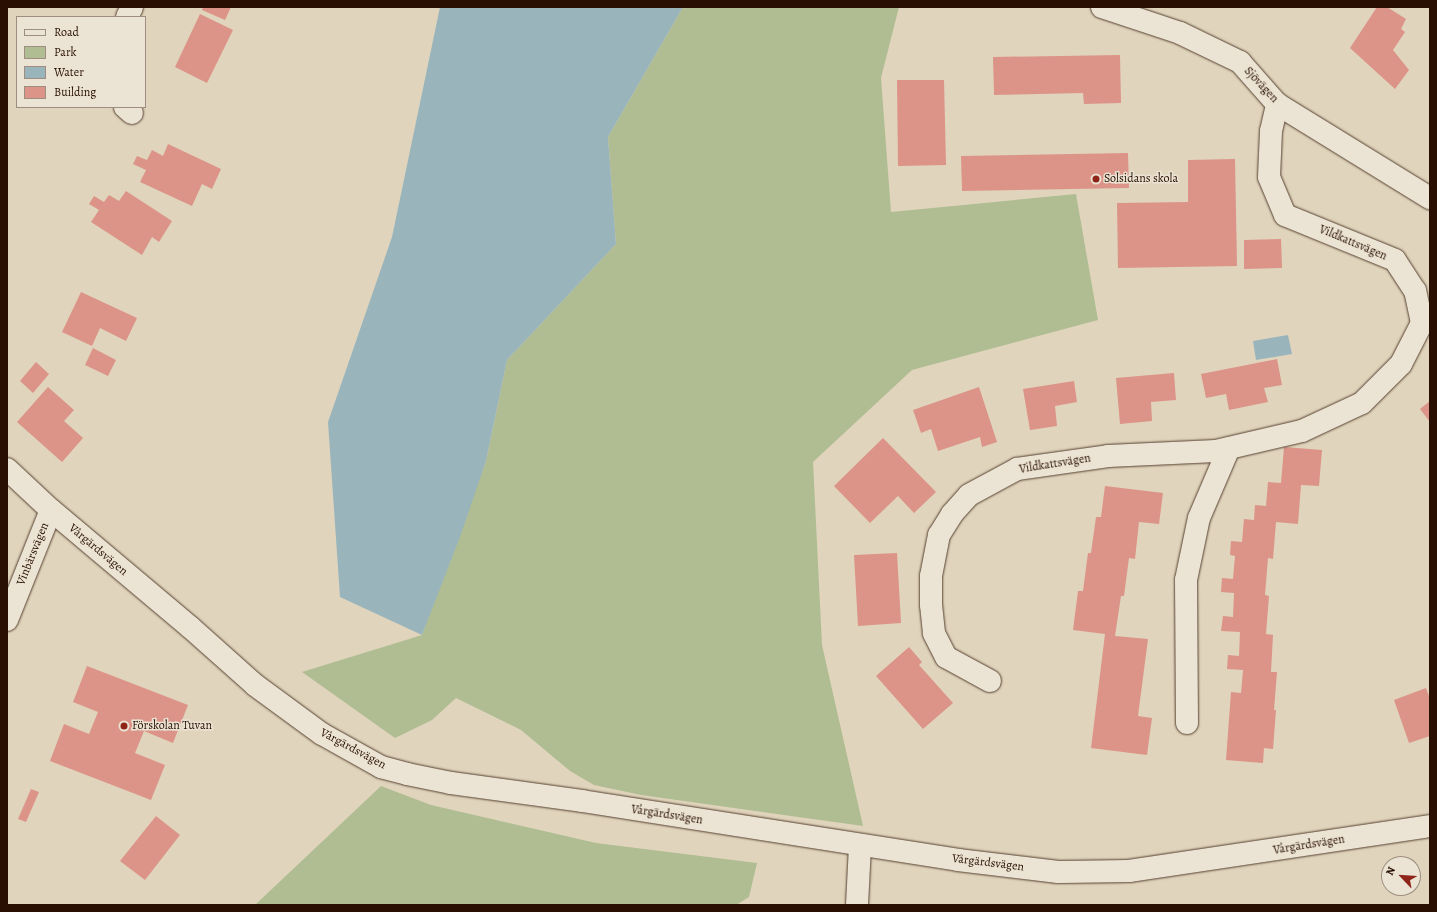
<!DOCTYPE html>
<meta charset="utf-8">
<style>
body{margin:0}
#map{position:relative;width:1437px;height:912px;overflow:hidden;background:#e0d4bc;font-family:Alegreya,serif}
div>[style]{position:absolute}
.green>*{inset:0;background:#b0bd93}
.water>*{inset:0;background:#99b5bb}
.building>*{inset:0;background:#dc9388}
.roads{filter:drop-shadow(0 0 1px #564030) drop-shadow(0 0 1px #564030)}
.minor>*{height:22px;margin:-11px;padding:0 11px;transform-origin:11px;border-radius:11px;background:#ebe3d3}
.dots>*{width:11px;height:11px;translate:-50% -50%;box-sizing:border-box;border:2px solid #ebe3d3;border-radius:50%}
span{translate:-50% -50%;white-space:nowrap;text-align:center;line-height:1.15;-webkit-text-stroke:3px #ebe3d3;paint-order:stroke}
.street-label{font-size:12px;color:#280f02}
.poi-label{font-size:12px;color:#280f02}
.left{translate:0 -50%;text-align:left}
.frame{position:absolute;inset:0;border:8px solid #280f02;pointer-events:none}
.legend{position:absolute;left:16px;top:16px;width:130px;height:92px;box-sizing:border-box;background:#ebe3d3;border:1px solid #9d8e7f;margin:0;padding:5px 7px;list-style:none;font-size:12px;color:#280f02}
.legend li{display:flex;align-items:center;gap:8px;height:20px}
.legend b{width:20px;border:1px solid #9d8e7f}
.north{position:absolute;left:1381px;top:856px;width:40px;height:40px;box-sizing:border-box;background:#ebe3d3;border:1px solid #9d8e7f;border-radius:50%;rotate:295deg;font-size:11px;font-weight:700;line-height:16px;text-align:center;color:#280f02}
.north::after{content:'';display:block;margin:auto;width:14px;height:18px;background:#8f2418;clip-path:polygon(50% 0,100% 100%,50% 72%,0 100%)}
</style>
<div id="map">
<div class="green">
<div style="clip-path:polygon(683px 7px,899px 7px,881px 78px,891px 212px,1076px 194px,1098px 320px,912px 370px,813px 462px,822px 645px,863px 826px,641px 795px,594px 785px,570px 771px,521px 730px,456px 698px,432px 720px,395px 738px,302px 672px,422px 635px,486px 461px,507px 360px,616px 244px,608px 137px)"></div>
<div style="clip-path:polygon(381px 786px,431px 805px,596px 843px,757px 863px,749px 897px,736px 905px,255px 905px)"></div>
</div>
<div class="water">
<div style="clip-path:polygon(440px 7px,683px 7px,608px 137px,616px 244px,507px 360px,486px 461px,460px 537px,422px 635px,340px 597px,328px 422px,392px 237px)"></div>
<div style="clip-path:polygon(1288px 335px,1292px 354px,1256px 360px,1253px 341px)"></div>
</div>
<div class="building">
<div style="clip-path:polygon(203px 7px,231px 7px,225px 20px,202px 10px)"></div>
<div style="clip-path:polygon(1377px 7px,1387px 7px,1406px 19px,1401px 29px,1405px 32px,1393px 50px,1409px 70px,1395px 89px,1350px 48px)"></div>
<div style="clip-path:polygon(200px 14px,233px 30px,207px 83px,175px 67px)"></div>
<div style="clip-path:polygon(1120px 55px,1121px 103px,1084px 104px,1083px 93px,994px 95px,993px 57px)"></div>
<div style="clip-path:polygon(897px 80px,944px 80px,946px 165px,898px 166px)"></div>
<div style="clip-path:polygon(168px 144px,221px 169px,212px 189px,202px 184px,192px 206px,140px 182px,146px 170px,133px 164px,137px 156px,147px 160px,152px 150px,163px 156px)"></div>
<div style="clip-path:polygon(1128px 153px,1129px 188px,962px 191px,961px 156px)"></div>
<div style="clip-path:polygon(1235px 159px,1237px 266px,1118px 268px,1117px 203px,1188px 202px,1188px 160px)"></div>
<div style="clip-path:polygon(126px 191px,172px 221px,159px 242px,152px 237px,142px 255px,91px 222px,99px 210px,89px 204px,94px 196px,104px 202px,109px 195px,119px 201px)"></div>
<div style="clip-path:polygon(1281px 239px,1282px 268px,1244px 269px,1244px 240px)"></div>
<div style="clip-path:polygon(81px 292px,137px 318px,126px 341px,100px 328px,92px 346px,62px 332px)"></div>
<div style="clip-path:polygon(93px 348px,116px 360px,108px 376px,85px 365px)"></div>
<div style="clip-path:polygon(1277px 359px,1282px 385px,1264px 388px,1268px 402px,1229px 410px,1226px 394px,1206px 398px,1201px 374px)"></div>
<div style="clip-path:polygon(36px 362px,49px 374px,33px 393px,20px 381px)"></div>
<div style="clip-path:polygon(1174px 373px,1176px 400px,1151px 402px,1152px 421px,1120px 424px,1116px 378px)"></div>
<div style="clip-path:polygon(1074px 381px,1077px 402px,1055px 406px,1057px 426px,1030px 430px,1023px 389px)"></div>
<div style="clip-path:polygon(48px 387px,74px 410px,64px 421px,83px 438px,62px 462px,17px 422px)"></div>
<div style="clip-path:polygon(979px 387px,997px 442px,982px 447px,980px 437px,938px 451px,931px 429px,921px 433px,913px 410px)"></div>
<div style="clip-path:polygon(1430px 401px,1430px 422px,1420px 409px)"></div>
<div style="clip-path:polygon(883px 438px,936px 492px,914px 513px,898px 496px,870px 523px,834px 486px)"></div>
<div style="clip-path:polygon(1284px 447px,1322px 450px,1319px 486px,1301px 485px,1298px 524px,1276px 522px,1273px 559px,1268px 558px,1265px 595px,1269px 596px,1266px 634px,1273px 635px,1271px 672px,1277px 672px,1274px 710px,1276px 710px,1273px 749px,1264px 748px,1263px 763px,1226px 760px,1231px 692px,1241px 693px,1243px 670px,1227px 669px,1228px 655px,1239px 656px,1240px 632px,1221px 631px,1223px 616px,1233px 617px,1234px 593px,1221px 592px,1222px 578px,1233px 579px,1235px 556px,1230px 555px,1231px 541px,1242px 542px,1244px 519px,1254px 520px,1255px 505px,1266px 506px,1268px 482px,1281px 483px)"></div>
<div style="clip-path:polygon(1105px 486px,1163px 493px,1159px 524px,1139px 522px,1135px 559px,1129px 558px,1124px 596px,1121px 596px,1115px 636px,1148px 639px,1138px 716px,1152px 718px,1147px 755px,1091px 748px,1105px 634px,1073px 630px,1078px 591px,1083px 591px,1088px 553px,1091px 553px,1096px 517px,1101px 517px)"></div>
<div style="clip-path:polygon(897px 553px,901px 623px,858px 626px,854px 555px)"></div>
<div style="clip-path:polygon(909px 647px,922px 662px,919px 665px,953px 703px,923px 729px,876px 676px)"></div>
<div style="clip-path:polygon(87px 666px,188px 705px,173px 743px,144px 731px,135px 753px,165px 765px,151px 800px,50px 761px,64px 724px,89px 734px,98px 712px,73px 702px)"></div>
<div style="clip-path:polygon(1426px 688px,1430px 699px,1430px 736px,1409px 743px,1394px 700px)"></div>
<div style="clip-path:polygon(31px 789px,39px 792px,26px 822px,18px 819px)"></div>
<div style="clip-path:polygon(156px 816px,180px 835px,145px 880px,120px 861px)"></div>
</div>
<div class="roads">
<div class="minor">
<div style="left:1102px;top:7px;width:82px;rotate:18.4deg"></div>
<div style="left:1180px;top:33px;width:67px;rotate:25.8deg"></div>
<div style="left:1240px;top:62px;width:56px;rotate:48.6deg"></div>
<div style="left:1277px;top:104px;width:180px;rotate:31.6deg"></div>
<div style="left:127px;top:17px;width:11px;rotate:-63deg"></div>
<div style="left:125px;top:107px;width:9px;rotate:41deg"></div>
<div style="left:7px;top:469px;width:60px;rotate:43deg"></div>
<div style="left:51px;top:510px;width:182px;rotate:40.1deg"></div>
<div style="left:190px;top:627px;width:87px;rotate:41.7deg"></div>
<div style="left:255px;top:685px;width:83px;rotate:36.2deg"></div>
<div style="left:322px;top:734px;width:68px;rotate:29.2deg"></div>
<div style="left:381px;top:767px;width:27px;rotate:15deg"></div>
<div style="left:407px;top:774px;width:45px;rotate:11.6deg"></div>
<div style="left:451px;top:783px;width:132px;rotate:7.8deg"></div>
<div style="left:582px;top:801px;width:381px;rotate:8.9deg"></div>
<div style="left:958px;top:860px;width:101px;rotate:6.8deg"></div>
<div style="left:1058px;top:872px;width:71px;rotate:-0.8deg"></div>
<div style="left:1129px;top:871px;width:304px;rotate:-8.5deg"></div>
<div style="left:7px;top:620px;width:118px;rotate:-68.2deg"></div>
<div style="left:990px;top:681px;width:50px;rotate:-151.4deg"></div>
<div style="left:946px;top:657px;width:27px;rotate:-117deg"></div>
<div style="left:934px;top:633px;width:28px;rotate:-96deg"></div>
<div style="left:931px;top:605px;width:29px;rotate:-90deg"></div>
<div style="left:931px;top:576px;width:42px;rotate:-79deg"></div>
<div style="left:939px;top:535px;width:25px;rotate:-58deg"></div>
<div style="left:952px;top:514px;width:25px;rotate:-48deg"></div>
<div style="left:969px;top:495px;width:55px;rotate:-28.4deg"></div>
<div style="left:1017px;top:469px;width:92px;rotate:-8.1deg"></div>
<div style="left:1108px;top:456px;width:108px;rotate:-2.7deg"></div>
<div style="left:1216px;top:451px;width:88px;rotate:-13.1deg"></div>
<div style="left:1302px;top:431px;width:66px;rotate:-25deg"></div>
<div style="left:1362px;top:403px;width:55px;rotate:-45deg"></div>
<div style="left:1401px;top:364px;width:46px;rotate:-62.9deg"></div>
<div style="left:1422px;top:323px;width:33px;rotate:-102deg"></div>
<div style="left:1415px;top:291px;width:37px;rotate:-123deg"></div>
<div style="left:1395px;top:260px;width:119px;rotate:-157.8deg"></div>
<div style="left:1285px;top:215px;width:41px;rotate:-112.8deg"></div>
<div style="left:1269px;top:177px;width:46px;rotate:-87.5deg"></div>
<div style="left:1271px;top:131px;width:28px;rotate:-77deg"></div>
<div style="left:1187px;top:723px;width:143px;rotate:-90.4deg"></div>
<div style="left:1186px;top:580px;width:63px;rotate:-78.2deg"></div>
<div style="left:1199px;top:518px;width:76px;rotate:-66.8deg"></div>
<div style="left:857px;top:905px;width:60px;rotate:-87.1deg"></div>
</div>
</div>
<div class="dots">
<div style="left:1096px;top:179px;background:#8f2418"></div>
<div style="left:124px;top:726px;background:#8f2418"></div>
</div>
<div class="street-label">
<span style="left:1261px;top:85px;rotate:47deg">Sjövägen</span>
<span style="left:1353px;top:243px;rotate:23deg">Vildkattsvägen</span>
<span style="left:1055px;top:464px;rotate:-9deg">Vildkattsvägen</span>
<span style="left:98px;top:550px;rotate:40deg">Vårgärdsvägen</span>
<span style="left:33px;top:554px;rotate:-68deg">Vinbärsvägen</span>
<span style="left:353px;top:749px;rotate:28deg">Vårgärdsvägen</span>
<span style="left:667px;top:815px;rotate:9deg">Vårgärdsvägen</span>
<span style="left:1309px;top:845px;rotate:-9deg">Vårgärdsvägen</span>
<span style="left:988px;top:863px;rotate:7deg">Vårgärdsvägen</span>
</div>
<div class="poi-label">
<span class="left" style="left:1104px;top:179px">Solsidans skola</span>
<span class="left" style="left:132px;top:726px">Förskolan Tuvan</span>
</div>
<div class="frame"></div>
<ul class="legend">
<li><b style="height:5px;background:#ebe3d3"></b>Road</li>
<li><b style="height:11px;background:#b0bd93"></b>Park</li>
<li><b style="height:11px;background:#99b5bb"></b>Water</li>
<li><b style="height:11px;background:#dc9388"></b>Building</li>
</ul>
<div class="north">N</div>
</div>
